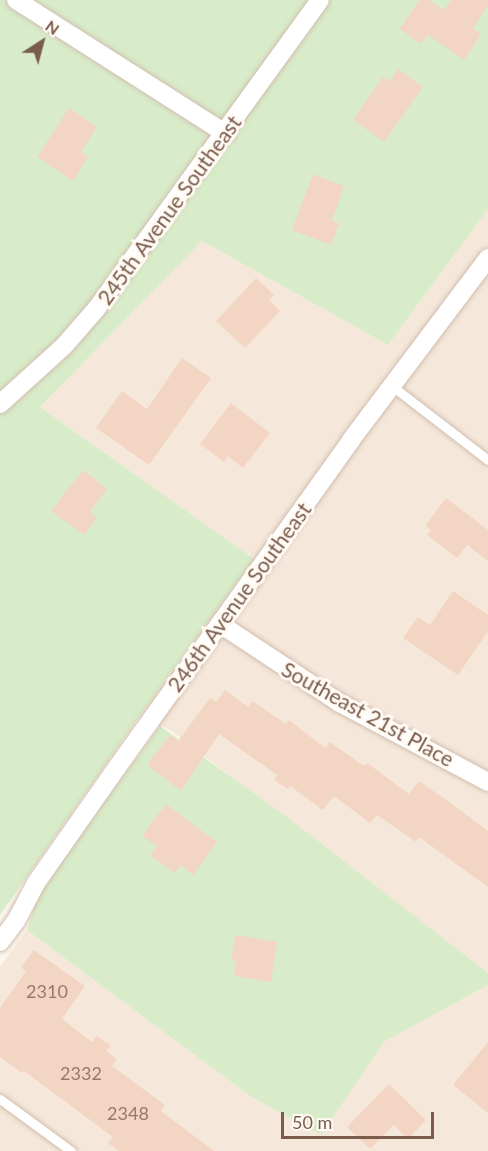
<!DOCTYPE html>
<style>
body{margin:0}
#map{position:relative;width:488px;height:1151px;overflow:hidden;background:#fdf6ec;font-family:Lato,sans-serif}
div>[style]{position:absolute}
.residential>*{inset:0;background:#f5e8da}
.green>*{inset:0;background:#d8ecc9}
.building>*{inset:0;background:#f3d5c3}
.roads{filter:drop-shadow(0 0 2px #d1beb0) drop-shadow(0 0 2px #d1beb0)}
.lane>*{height:9px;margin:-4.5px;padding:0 4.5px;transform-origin:4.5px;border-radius:4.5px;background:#fff}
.street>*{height:18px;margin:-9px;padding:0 9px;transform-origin:9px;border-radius:9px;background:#fff}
span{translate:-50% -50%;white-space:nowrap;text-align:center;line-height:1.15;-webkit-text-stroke:6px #fffaf3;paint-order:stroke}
.number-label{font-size:18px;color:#987a6a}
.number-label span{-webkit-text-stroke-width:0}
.street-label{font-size:21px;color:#7a5c4d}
.north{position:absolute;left:12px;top:12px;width:60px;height:60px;-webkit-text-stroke:4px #fffaf3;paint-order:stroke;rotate:36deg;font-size:16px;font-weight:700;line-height:24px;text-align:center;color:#7a5c4d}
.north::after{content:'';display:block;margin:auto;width:21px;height:27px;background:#7a5c4d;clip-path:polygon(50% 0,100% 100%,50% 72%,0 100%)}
.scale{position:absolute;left:281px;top:1112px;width:153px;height:27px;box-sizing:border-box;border:3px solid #7a5c4d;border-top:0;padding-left:8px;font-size:18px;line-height:21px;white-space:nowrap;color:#7a5c4d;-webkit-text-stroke:4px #fffaf3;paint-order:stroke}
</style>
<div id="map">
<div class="residential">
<div style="clip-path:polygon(488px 209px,488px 973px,170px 730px,139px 717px,254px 559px,40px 407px,202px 241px,388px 345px)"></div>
<div style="clip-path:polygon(27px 930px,250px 1096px,321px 1135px,384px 1042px,488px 985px,488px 1151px,0 1151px,0 967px)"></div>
</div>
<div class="green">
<div style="clip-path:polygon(0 0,488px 0,488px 209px,388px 345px,202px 241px,40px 407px,254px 559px,139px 717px,0 915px)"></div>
<div style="clip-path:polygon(160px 726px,283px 814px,488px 973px,488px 985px,384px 1042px,321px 1135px,250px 1096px,27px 930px,39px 891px)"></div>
</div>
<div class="building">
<div style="clip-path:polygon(419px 0,429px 0,444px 10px,451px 0,488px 0,488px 5px,473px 28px,481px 34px,464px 60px,428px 35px,421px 44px,400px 29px)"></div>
<div style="clip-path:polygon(398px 69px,423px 87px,384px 142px,353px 120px,383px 77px,390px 81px)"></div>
<div style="clip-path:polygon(69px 108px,97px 127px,81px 152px,88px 157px,73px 181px,37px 157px)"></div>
<div style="clip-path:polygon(313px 174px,344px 186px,332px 221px,339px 223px,331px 245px,292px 230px)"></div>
<div style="clip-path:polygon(256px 278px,274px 295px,269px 300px,280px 311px,245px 348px,216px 321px)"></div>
<div style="clip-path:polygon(182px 358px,211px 378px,149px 465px,96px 428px,122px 391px,147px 409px)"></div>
<div style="clip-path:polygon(231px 403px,270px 433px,243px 468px,228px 456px,224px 462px,200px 444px)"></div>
<div style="clip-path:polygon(83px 470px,107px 489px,90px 512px,97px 518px,84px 535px,51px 511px)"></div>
<div style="clip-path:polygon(446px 498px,488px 530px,488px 561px,467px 545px,457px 558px,427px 535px,431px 530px,425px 526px)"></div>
<div style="clip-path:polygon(453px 591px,488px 615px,488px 631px,458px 675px,403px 638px,418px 617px,430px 625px)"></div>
<div style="clip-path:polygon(225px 690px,248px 707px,252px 701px,286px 724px,289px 720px,325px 748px,330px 742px,364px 766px,367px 763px,409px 794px,419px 781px,452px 804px,488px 831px,488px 887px,419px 837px,416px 842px,377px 815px,370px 823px,334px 796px,323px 810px,290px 786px,288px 789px,274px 780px,277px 775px,219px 734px,181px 791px,147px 765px,170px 735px,178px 741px,210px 698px,216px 702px)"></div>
<div style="clip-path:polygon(166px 804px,217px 842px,193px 875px,181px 865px,175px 873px,150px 855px,157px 846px,142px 836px)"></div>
<div style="clip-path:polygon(235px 935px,277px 942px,271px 982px,234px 976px,236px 961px,231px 960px)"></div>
<div style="clip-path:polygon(34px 950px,85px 986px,62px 1019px,92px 1042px,97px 1036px,111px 1046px,106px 1051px,117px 1059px,112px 1066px,165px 1105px,161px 1111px,214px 1151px,119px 1151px,108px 1143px,113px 1137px,24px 1071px,22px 1073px,0 1057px,0 1008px,26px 971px,21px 967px)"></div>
<div style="clip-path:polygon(488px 1042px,488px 1113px,453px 1085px)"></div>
<div style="clip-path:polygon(389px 1084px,426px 1120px,408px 1139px,394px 1125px,370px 1149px,347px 1127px)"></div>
</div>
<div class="roads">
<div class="lane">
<div style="left:392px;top:386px;width:121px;rotate:37.6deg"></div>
<div style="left:0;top:1099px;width:88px;rotate:36.2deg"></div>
</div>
<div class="street">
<div style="left:16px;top:0;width:249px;rotate:32.5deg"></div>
<div style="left:0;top:404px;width:86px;rotate:-42.2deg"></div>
<div style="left:64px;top:346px;width:50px;rotate:-49deg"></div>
<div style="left:97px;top:308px;width:380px;rotate:-54.1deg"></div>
<div style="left:220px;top:624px;width:144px;rotate:33.4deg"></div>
<div style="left:340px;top:703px;width:168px;rotate:28.1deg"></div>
<div style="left:0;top:942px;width:26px;rotate:-53deg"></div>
<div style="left:16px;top:921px;width:43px;rotate:-62.2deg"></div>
<div style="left:36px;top:883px;width:134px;rotate:-55deg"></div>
<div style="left:113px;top:773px;width:409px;rotate:-54.4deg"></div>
<div style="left:351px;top:440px;width:228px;rotate:-53deg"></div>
</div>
</div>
<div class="number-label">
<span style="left:47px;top:991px">2310</span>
<span style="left:81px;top:1073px">2332</span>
<span style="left:128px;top:1113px">2348</span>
</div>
<div class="street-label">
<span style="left:169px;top:210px;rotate:-54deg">245th Avenue Southeast</span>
<span style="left:239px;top:597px;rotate:-54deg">246th Avenue Southeast</span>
<span style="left:368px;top:714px;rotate:29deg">Southeast 21st Place</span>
</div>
<div class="north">N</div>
<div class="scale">50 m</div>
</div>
